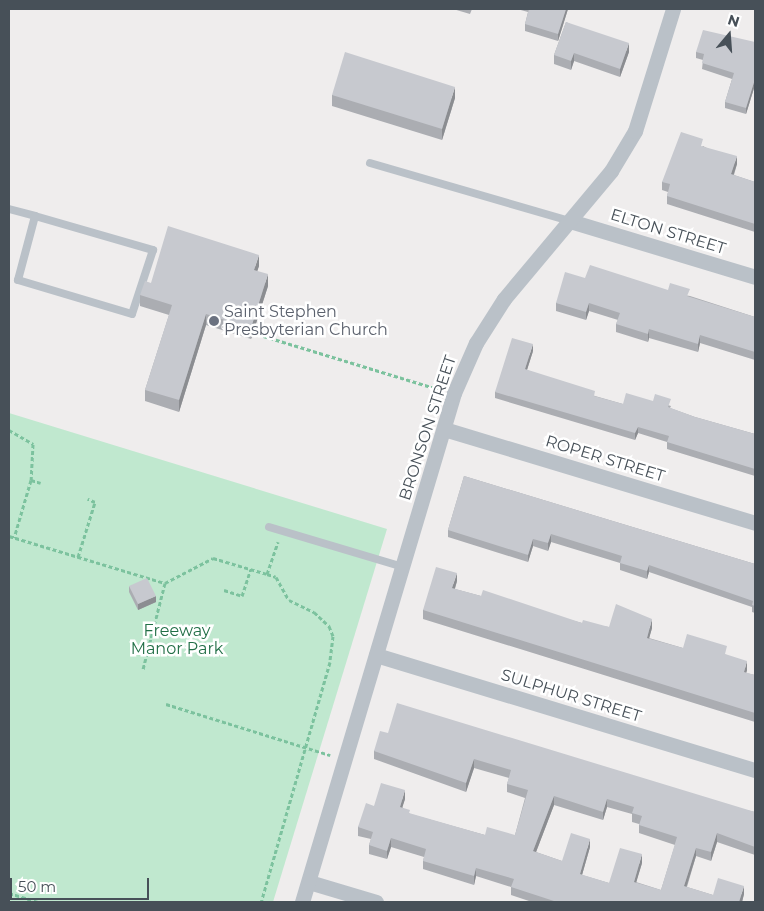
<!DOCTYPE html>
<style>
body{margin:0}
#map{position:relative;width:764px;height:911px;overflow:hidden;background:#efeded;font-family:Montserrat,sans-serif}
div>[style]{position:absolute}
.green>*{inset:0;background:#c0e8cf}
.path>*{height:3px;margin-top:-1.5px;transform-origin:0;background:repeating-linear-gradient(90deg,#7cc29e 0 4px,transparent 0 6.5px)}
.service>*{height:8px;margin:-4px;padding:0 4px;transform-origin:4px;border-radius:4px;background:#bac1c8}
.minor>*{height:15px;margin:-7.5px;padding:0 7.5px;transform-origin:7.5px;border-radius:7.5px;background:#bac1c8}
.wall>*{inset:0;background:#abadb2}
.shaded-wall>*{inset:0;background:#8b8d91}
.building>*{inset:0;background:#c7c9cf}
.dots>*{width:14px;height:14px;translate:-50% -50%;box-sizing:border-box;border:2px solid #fff;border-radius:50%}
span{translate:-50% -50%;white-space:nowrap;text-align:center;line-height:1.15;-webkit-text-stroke:5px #fff;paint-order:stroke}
.street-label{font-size:16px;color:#475058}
.worship-label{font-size:16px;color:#5b616d}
.left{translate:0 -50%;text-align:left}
.park-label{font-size:16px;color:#226f47}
.frame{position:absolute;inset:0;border:10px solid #475058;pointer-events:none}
.north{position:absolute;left:704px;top:10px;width:50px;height:50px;-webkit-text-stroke:4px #fff;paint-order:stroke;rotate:18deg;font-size:14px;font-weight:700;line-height:20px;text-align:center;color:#475058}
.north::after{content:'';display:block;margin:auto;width:18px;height:22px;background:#475058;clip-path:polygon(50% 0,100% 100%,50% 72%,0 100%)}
.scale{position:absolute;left:10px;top:878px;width:139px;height:22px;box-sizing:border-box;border:2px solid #475058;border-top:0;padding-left:6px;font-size:15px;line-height:18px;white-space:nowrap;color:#475058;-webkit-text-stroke:4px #fff;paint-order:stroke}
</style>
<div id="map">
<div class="green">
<div style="clip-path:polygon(9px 413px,387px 529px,273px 902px,9px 902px)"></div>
</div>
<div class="path">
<div style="left:257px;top:334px;width:189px;rotate:16.9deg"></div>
<div style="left:9px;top:430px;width:28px;rotate:30deg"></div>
<div style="left:33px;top:444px;width:36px;rotate:93deg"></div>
<div style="left:31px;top:480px;width:60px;rotate:106.3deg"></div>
<div style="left:31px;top:480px;width:10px;rotate:17deg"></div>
<div style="left:9px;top:536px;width:163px;rotate:16.8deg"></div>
<div style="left:165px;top:583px;width:89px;rotate:104.3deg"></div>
<div style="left:78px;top:557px;width:58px;rotate:-72.8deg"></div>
<div style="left:95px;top:502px;width:8px;rotate:-157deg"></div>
<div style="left:267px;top:574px;width:34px;rotate:-71deg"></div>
<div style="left:165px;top:583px;width:54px;rotate:-27.5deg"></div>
<div style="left:213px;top:558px;width:56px;rotate:16.5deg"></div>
<div style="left:267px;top:574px;width:9px;rotate:18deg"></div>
<div style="left:276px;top:577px;width:26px;rotate:61deg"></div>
<div style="left:289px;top:600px;width:28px;rotate:26deg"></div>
<div style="left:314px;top:612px;width:21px;rotate:43deg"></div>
<div style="left:329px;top:626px;width:11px;rotate:68deg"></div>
<div style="left:333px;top:636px;width:26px;rotate:97deg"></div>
<div style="left:330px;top:662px;width:250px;rotate:106deg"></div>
<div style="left:224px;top:590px;width:19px;rotate:18deg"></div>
<div style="left:242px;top:596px;width:28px;rotate:-72deg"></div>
<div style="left:166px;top:704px;width:172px;rotate:17.3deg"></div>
<div style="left:9px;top:893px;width:31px;rotate:17deg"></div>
</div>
<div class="service">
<div style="left:370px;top:163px;width:208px;rotate:16.2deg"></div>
<div style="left:9px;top:209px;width:27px;rotate:15deg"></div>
<div style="left:35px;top:216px;width:123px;rotate:16.1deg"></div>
<div style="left:153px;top:250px;width:67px;rotate:108.2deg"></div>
<div style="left:132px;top:314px;width:119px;rotate:-163.4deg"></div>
<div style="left:18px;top:280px;width:66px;rotate:-75.1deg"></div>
<div style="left:269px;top:527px;width:140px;rotate:16.6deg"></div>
</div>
<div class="minor">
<div style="left:570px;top:221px;width:193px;rotate:16.8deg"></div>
<div style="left:444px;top:429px;width:325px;rotate:16.8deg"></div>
<div style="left:376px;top:655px;width:396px;rotate:16.9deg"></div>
<div style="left:309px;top:882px;width:70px;rotate:16.6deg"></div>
<div style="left:302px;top:902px;width:531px;rotate:-73.37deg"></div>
<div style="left:454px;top:393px;width:55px;rotate:-66.3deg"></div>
<div style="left:476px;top:343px;width:52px;rotate:-57.5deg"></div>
<div style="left:504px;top:299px;width:167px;rotate:-50.1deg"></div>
<div style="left:611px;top:171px;width:47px;rotate:-59deg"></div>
<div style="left:635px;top:131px;width:128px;rotate:-72.7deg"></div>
</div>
<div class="wall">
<div style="clip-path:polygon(453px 9px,472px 9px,470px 14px)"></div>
<div style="clip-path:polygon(517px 9px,568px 9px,558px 41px,525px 31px,525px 24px,528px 12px)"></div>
<div style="clip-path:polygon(566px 22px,629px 52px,620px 77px,574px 61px,571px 70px,554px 64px,554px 55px)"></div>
<div style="clip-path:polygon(755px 42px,755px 85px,746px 114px,725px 108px,725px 102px,732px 79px,702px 69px,703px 60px,696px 58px,696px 52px)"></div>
<div style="clip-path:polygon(332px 95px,455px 98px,442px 140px,332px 106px)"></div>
<div style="clip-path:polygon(703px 146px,737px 164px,734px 175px,755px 182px,755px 232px,667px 204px,667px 196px,668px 192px,662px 190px,662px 182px)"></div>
<div style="clip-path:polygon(259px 266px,257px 271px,268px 286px,251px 339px,206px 325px,179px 412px,145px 401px,145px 390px,169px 315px,140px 306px,140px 295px,151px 283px)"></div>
<div style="clip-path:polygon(585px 278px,690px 296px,755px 317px,755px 360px,700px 343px,698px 352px,649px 338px,648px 342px,616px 332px,616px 324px,618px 320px,589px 311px,586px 320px,556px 311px,556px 303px)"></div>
<div style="clip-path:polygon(533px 351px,527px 370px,595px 396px,623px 404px,653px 401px,671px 406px,670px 408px,695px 417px,755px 434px,755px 476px,667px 449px,667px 442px,638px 433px,635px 440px,495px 398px,495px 392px)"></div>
<div style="clip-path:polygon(464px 476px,755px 564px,755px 613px,752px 612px,752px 607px,649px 572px,647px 579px,620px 570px,620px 563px,551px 542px,548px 551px,533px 546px,528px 562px,448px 537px,448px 530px)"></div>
<div style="clip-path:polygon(457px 581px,455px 589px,481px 596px,582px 623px,609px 627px,652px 628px,649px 638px,683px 648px,727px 655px,747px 670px,746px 673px,755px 675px,755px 722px,423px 619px,423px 610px)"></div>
<div style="clip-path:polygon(129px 586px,156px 602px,138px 610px,129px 592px)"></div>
<div style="clip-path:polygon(evenodd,388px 733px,755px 812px,755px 855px,717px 842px,711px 861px,696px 856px,687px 887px,713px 895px,744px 894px,742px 902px,532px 902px,511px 895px,511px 887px,476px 876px,474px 885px,423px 869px,423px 861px,424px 857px,391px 847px,387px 859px,369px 854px,369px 845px,371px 839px,358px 836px,358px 827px,374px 806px,405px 799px,402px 807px,410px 814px,485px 835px,515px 835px,525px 798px,507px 792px,507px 784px,509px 778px,474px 768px,466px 792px,374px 759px,374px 751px,388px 733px,554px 805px,603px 820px,607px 807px,632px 814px,632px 822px,639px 824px,639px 833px,675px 845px,661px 890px,636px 882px,642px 863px,609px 883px,582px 875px,590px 847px,562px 861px,536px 852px,554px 805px)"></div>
</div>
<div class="shaded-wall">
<div style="clip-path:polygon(566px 9px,568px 9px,558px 41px,558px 34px)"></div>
<div style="clip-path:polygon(629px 43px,629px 52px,620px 77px,620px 69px)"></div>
<div style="clip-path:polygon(574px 53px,574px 61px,571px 70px,571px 61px)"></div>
<div style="clip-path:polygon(755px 79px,755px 85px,746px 114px,746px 108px)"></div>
<div style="clip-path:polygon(455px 87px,455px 98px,442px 140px,442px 129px)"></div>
<div style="clip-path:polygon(737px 156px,737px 164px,731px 182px,731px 174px)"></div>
<div style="clip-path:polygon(259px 255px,259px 266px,254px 281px,254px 270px)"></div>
<div style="clip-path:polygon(268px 274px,268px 286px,251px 339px,251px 328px)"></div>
<div style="clip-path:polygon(589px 303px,589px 311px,586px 320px,586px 312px)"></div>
<div style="clip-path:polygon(206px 314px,206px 325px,179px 412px,179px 400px)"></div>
<div style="clip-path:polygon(649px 329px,649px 338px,648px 342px,648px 334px)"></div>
<div style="clip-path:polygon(700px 335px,700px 343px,698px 352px,698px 344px)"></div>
<div style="clip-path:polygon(533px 344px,533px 351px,525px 376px,525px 369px)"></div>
<div style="clip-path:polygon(638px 427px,638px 433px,635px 440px,635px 433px)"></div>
<div style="clip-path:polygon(551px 534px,551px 542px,548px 551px,548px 543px)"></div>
<div style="clip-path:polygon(533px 539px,533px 546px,528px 562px,528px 555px)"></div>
<div style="clip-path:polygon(649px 565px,649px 572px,647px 579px,647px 571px)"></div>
<div style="clip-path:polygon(457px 573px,457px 581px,452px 597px,452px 588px)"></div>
<div style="clip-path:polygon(156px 596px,156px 602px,138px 610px,138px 604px)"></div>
<div style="clip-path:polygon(652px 619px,652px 628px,647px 646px,647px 638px)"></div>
<div style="clip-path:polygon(747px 661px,747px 670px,744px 681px,744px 672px)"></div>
<div style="clip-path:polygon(474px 759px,474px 768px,466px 792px,466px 783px)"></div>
<div style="clip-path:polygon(405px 790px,405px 799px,400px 815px,400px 807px)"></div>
<div style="clip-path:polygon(554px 796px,554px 805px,533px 860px,533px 851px)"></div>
<div style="clip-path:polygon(607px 799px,607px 807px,603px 820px,603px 812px)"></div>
<div style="clip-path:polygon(717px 833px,717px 842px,711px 861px,711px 852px)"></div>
<div style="clip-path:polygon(391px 838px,391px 847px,387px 859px,387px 851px)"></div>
<div style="clip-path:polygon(590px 839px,590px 847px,580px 882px,580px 874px)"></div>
<div style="clip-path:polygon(696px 848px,696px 856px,684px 894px,684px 886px)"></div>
<div style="clip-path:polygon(642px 854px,642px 863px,634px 890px,634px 882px)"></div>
<div style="clip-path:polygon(476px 868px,476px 876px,474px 885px,474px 876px)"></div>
<div style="clip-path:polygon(744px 886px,744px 894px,742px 902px,739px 902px)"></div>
</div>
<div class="building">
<div style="clip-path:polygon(529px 9px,566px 9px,558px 34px,525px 24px)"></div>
<div style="clip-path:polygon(566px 22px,629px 43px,620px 69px,574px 53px,571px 61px,554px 55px)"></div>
<div style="clip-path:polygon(703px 30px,755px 42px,755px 79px,746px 108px,725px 102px,734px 73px,702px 63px,704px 54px,696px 52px)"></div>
<div style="clip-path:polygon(345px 52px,455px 87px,442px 129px,332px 95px)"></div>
<div style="clip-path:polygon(681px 132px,703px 139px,701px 146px,737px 156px,731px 174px,755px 182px,755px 224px,667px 196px,670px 184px,662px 182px)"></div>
<div style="clip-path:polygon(168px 226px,259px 255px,254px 270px,268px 274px,251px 328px,206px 314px,179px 400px,145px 390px,172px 305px,140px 295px,145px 281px,151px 283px)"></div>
<div style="clip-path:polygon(590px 265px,668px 290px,670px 283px,690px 289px,687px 296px,755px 317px,755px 352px,700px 335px,698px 344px,649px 329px,648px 334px,616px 324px,620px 313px,589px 303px,586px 312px,556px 303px,565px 272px,585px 278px)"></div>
<div style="clip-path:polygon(512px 338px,533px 344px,525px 369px,595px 391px,594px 396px,623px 404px,626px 393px,653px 401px,655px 394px,671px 399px,668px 407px,695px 417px,755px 434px,755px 469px,667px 442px,669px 436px,638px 427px,635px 433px,495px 392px)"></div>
<div style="clip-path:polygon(464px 476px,755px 564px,755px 606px,752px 605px,753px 601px,649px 565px,647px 571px,620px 563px,622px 556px,551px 534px,548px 543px,533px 539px,528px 555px,448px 530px)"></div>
<div style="clip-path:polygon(436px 567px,457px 573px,452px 588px,481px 596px,483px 590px,582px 623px,583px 620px,609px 627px,616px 604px,652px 619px,647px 638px,683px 648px,687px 634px,727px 646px,725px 654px,747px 661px,744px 672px,755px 675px,755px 713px,423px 610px)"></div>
<div style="clip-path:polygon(147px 578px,156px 596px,138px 604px,129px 586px)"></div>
<div style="clip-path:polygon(evenodd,397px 703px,755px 812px,755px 847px,717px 833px,711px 852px,696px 848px,684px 886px,713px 895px,718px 878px,744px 886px,739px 902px,557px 902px,511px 887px,514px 879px,476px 868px,474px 876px,423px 861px,426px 849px,391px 838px,387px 851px,369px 845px,373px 832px,358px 827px,366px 803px,374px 806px,381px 783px,405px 790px,400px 807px,410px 810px,409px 813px,485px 835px,487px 827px,515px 835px,528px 790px,507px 784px,511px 770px,474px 759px,466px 783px,374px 751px,380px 731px,388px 733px,397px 703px,554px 796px,603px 812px,607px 799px,634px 807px,632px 813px,642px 816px,639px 825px,677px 837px,661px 890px,634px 882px,642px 854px,620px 848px,609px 883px,580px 874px,590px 839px,571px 833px,562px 861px,533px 851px,554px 796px)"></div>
</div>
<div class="dots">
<div style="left:214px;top:321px;background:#6b7280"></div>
</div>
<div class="street-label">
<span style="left:668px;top:232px;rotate:17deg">ELTON STREET</span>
<span style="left:428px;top:428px;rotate:-72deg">BRONSON STREET</span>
<span style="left:605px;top:459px;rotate:17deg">ROPER STREET</span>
<span style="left:571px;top:696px;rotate:17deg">SULPHUR STREET</span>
</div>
<div class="worship-label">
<span class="left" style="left:224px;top:321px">Saint Stephen<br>Presbyterian Church</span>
</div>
<div class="park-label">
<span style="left:177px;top:640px">Freeway<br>Manor Park</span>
</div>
<div class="frame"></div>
<div class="north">N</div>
<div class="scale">50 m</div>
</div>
